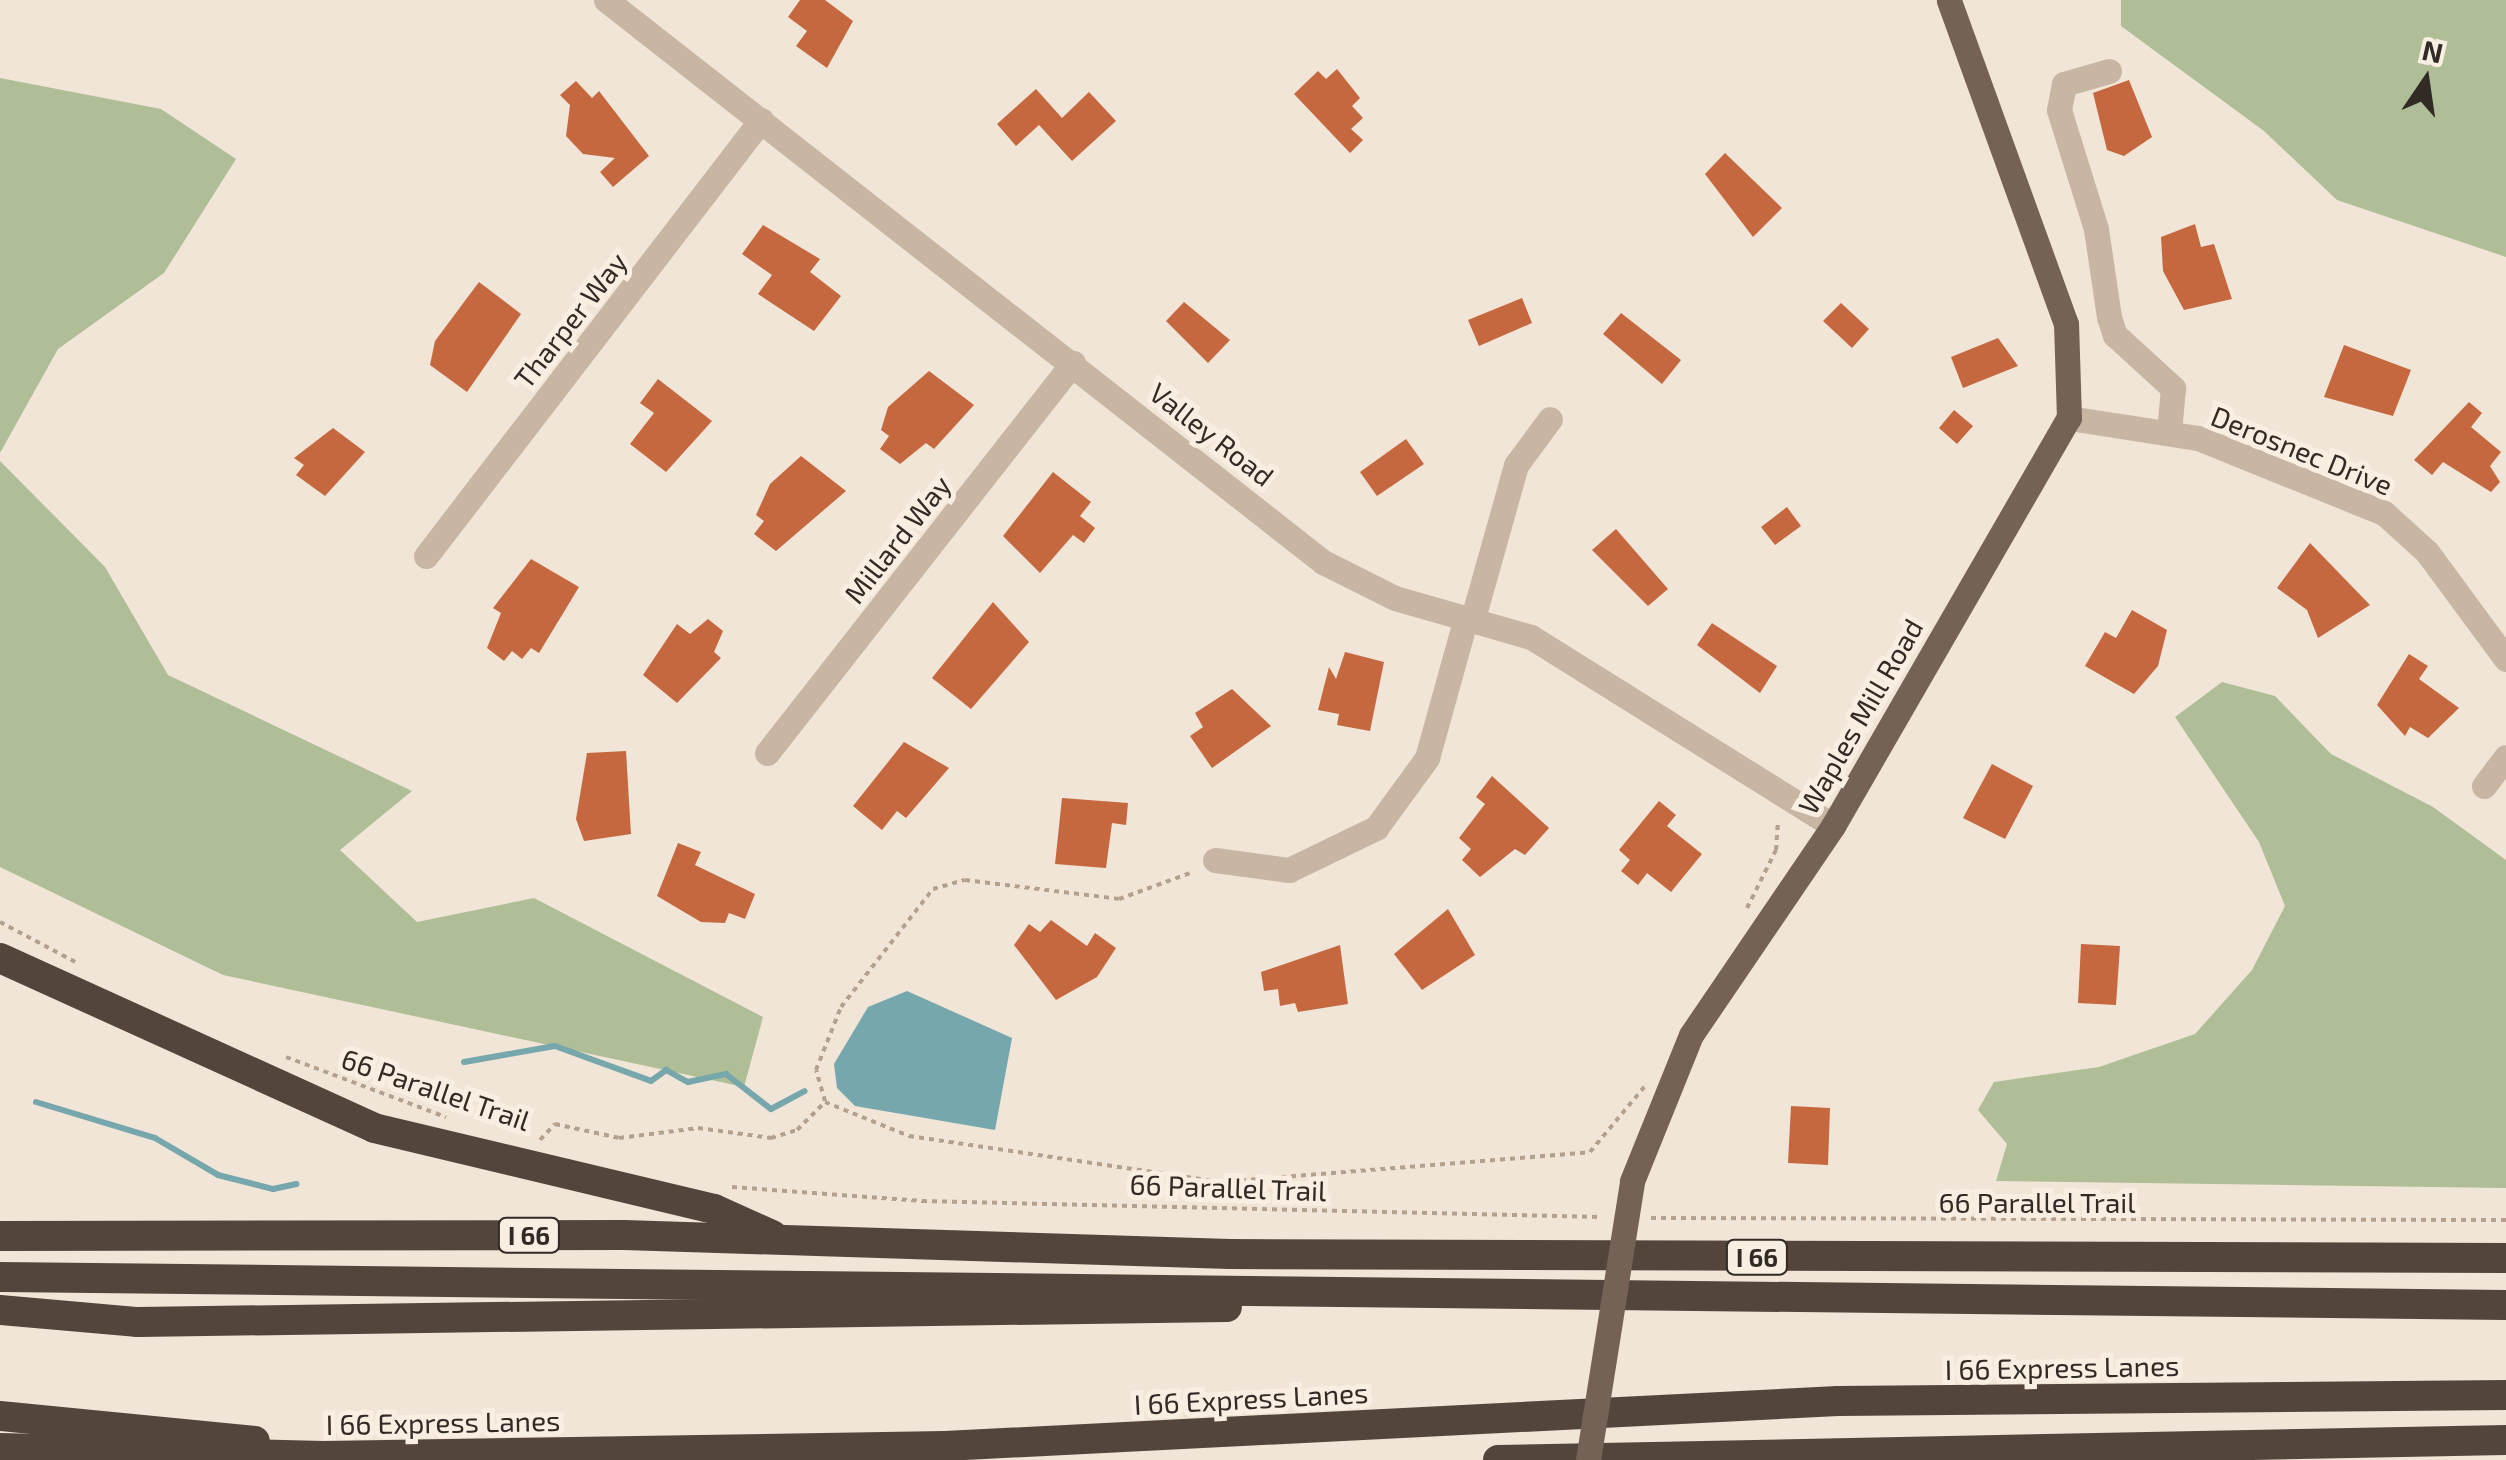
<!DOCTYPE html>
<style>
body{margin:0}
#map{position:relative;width:2506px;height:1460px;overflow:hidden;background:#f0e5d6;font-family:"Exo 2",sans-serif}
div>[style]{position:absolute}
.green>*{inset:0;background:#afbe97}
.water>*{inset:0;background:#76a7ad}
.stream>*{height:6px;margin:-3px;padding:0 3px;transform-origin:3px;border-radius:3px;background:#76a7ad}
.building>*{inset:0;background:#c5683f}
.path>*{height:4px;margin-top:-2px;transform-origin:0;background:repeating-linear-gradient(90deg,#b3a08d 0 5px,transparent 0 10px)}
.minor>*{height:25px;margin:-12.5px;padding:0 12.5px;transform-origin:12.5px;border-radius:12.5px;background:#c8b6a3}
.major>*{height:25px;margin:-12.5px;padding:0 12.5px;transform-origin:12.5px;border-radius:12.5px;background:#756256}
.highway>*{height:30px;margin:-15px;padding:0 15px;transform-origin:15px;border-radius:15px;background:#53453c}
.major-bridge>*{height:25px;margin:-12.5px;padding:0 12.5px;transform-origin:12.5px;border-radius:12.5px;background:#756256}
span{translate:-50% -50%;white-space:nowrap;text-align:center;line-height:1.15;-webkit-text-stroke:10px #f8efe2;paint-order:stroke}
.shield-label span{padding:2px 8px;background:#f8efe2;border:2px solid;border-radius:8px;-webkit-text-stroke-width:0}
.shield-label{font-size:25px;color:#322a25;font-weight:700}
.street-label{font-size:28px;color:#322a25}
.north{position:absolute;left:2376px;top:30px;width:100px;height:100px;-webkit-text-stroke:8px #f8efe2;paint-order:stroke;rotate:13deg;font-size:28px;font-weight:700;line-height:40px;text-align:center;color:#322a25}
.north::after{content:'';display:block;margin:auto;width:35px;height:45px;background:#322a25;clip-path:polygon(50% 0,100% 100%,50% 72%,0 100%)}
</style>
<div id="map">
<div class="green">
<div style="clip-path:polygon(2121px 0,2506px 0,2506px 257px,2337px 200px,2264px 131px,2121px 26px)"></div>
<div style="clip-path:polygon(0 78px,161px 109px,236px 159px,164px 273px,58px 349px,0 453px)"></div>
<div style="clip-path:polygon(0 461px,105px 567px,168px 675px,412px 791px,340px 850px,417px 922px,534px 898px,763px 1017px,744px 1087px,223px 975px,0 867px)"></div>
<div style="clip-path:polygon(2222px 682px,2275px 696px,2331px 754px,2433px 807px,2506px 860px,2506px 1188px,1996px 1181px,2007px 1144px,1978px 1110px,1994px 1082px,2099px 1067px,2195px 1034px,2252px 970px,2285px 906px,2259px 842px,2175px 717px)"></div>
</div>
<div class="water">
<div style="clip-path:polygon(907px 991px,1012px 1038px,995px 1130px,855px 1106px,837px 1088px,834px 1064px,868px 1007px)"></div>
</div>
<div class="stream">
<div style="left:464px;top:1062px;width:92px;rotate:-10deg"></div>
<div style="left:555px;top:1046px;width:102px;rotate:20deg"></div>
<div style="left:651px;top:1081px;width:19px;rotate:-36deg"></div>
<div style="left:666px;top:1070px;width:25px;rotate:29deg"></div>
<div style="left:688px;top:1082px;width:39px;rotate:-12deg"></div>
<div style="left:726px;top:1074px;width:57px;rotate:37.9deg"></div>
<div style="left:771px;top:1109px;width:38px;rotate:-28deg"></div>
<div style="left:36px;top:1102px;width:124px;rotate:16.8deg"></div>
<div style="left:155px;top:1138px;width:73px;rotate:30.4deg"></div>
<div style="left:218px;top:1175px;width:57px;rotate:14.3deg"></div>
<div style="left:273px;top:1189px;width:24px;rotate:-12deg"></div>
</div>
<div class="building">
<div style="clip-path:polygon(800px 0,825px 0,853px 21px,827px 68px,796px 46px,807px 31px,788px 17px)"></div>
<div style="clip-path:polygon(1337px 69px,1360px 98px,1352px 106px,1363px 118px,1351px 129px,1363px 140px,1350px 153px,1294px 94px,1318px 71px,1326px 79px)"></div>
<div style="clip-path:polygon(2129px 80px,2152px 137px,2124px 156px,2107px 150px,2093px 93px)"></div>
<div style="clip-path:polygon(576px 81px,592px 98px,599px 91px,649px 156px,613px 187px,600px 172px,615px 158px,583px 154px,566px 136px,570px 105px,560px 95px)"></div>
<div style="clip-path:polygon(1036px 89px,1062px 118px,1089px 92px,1116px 121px,1072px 161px,1039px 125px,1016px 146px,997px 124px)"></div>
<div style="clip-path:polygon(1725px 153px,1782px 208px,1753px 237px,1705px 174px)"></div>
<div style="clip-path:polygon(2195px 224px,2201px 247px,2214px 244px,2232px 299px,2184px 310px,2163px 271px,2161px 237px)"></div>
<div style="clip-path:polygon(763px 225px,820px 259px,810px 272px,841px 296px,814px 331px,758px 294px,772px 275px,742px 254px)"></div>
<div style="clip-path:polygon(479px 282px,521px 314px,467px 392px,430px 365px,435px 341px)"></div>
<div style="clip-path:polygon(1522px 298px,1532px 323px,1479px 346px,1468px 320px)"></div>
<div style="clip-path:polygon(1184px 302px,1230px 340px,1208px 363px,1166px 321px)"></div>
<div style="clip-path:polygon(1841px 303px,1869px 329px,1852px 348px,1823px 321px)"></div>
<div style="clip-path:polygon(1621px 313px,1681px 360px,1662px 384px,1603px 334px)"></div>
<div style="clip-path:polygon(1998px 338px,2018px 366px,1963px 388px,1951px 357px)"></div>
<div style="clip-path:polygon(2344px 345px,2411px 370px,2393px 416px,2324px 397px)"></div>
<div style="clip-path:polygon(929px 371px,974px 405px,934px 449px,926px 443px,900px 464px,880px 449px,889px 436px,881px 430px,888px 407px)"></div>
<div style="clip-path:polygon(658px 379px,712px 421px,666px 472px,630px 444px,654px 413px,640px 403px)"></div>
<div style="clip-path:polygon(2469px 402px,2482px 413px,2471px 427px,2501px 452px,2490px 466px,2500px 482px,2491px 492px,2443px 462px,2432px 475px,2414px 460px)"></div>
<div style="clip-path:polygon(1954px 410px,1973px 426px,1957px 444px,1939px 428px)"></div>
<div style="clip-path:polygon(333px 428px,365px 452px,325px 496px,296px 475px,304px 465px,294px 458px)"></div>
<div style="clip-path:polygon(1406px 439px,1424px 464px,1377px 496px,1360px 472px)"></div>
<div style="clip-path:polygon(801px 456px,846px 491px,776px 551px,754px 534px,764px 521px,756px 515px,770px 484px)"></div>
<div style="clip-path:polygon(1053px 472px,1091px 502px,1080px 516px,1095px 528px,1084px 543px,1073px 535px,1040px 573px,1003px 536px)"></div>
<div style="clip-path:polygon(1787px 507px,1801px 526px,1775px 545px,1761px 527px)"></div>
<div style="clip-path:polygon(1616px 529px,1668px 589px,1648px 606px,1592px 550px)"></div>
<div style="clip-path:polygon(2310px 543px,2370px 605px,2318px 638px,2307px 610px,2277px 588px)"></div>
<div style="clip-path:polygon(531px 559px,579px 587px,539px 653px,531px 648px,522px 659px,512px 651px,504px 661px,487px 648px,501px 613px,493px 608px)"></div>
<div style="clip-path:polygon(993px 602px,1029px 642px,971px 709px,932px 678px)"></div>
<div style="clip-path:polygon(2132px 610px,2167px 630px,2158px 666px,2134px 694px,2085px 666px,2105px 632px,2116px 638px)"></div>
<div style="clip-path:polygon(708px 619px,723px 631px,714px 652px,721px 658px,677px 703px,643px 675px,677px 624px,690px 634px)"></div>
<div style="clip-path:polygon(1712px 623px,1777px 666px,1760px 693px,1697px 645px)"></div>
<div style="clip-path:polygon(1345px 652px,1384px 662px,1370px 731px,1337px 725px,1339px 714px,1318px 710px,1329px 667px,1336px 679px)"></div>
<div style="clip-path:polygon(2409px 654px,2428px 666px,2419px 679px,2459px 708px,2428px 738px,2410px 727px,2405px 736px,2377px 705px)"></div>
<div style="clip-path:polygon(1232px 689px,1271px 726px,1212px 768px,1190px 736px,1203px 727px,1195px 713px)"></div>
<div style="clip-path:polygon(904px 742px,949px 768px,906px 818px,897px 811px,882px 830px,853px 806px)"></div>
<div style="clip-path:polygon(626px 751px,631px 834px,584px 841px,576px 819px,587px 753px)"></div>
<div style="clip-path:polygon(1992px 764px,2033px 786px,2005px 839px,1963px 818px)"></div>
<div style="clip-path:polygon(1492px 776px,1549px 828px,1525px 855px,1515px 849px,1480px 877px,1462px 860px,1471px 849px,1459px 838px,1485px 804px,1476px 797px)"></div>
<div style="clip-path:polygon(1062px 798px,1128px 803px,1126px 825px,1112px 823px,1106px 868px,1055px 864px)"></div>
<div style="clip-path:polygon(1659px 801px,1676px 815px,1667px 826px,1702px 854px,1671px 892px,1647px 873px,1638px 885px,1621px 871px,1630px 860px,1619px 850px)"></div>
<div style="clip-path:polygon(678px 843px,701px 852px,695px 865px,755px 894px,745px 919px,729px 913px,725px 923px,701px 922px,657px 896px)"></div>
<div style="clip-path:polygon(1448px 909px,1475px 955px,1422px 990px,1394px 954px)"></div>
<div style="clip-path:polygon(1051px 920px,1087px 946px,1095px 933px,1116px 948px,1097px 977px,1056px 1000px,1014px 945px,1029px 924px,1040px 932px)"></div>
<div style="clip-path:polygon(2081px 944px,2120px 946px,2116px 1005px,2078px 1003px)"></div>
<div style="clip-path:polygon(1340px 945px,1348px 1004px,1298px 1012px,1295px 1003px,1280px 1006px,1278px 989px,1264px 991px,1261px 972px)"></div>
<div style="clip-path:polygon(1791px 1106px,1830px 1108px,1828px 1165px,1788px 1163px)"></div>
</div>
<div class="path">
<div style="left:1747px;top:908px;width:65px;rotate:-63.4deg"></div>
<div style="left:1776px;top:850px;width:30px;rotate:-86deg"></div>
<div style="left:0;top:922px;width:87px;rotate:28deg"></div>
<div style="left:286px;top:1057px;width:171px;rotate:20.6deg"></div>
<div style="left:825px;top:1101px;width:32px;rotate:-106deg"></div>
<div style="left:816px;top:1070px;width:68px;rotate:-68.4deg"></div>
<div style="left:841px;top:1007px;width:150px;rotate:-52.1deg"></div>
<div style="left:933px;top:889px;width:33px;rotate:-16deg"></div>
<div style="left:965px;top:880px;width:155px;rotate:7deg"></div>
<div style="left:1119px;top:899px;width:79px;rotate:-20deg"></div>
<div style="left:540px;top:1140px;width:22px;rotate:-47deg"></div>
<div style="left:555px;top:1124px;width:66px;rotate:12.3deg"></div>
<div style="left:619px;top:1138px;width:80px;rotate:-7.2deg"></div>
<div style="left:698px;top:1128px;width:74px;rotate:7.8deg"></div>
<div style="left:771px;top:1138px;width:27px;rotate:-17deg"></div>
<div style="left:797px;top:1130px;width:40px;rotate:-45deg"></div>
<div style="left:825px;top:1102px;width:91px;rotate:22deg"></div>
<div style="left:909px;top:1136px;width:315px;rotate:8.4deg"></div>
<div style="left:1221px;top:1182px;width:370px;rotate:-4.6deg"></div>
<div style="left:1590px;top:1152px;width:86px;rotate:-50.2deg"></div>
<div style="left:732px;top:1187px;width:191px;rotate:4.2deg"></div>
<div style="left:922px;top:1201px;width:679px;rotate:1.35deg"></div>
<div style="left:1651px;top:1218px;width:855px;rotate:0.13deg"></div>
</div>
<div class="minor">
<div style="left:606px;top:0;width:911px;rotate:38.09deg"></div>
<div style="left:1323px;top:562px;width:80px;rotate:26.6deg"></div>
<div style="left:1395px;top:598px;width:141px;rotate:16deg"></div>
<div style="left:1531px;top:637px;width:356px;rotate:32deg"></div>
<div style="left:2109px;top:71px;width:47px;rotate:163.9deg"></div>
<div style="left:2064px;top:84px;width:26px;rotate:101deg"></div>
<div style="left:2059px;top:110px;width:125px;rotate:72.7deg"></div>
<div style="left:2096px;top:229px;width:89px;rotate:81.6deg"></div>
<div style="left:2109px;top:317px;width:19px;rotate:72deg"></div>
<div style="left:2115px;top:335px;width:79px;rotate:42.4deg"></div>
<div style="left:2173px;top:388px;width:44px;rotate:95.2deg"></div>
<div style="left:2069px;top:418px;width:131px;rotate:8.8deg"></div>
<div style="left:2198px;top:438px;width:201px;rotate:22deg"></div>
<div style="left:2384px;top:513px;width:58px;rotate:42.2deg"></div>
<div style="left:2427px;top:552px;width:133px;rotate:53.6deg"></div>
<div style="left:426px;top:556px;width:550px;rotate:-52.46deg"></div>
<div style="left:1473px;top:618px;width:159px;rotate:-74.3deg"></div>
<div style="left:1516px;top:465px;width:57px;rotate:-53.5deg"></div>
<div style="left:767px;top:753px;width:496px;rotate:-51.9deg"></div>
<div style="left:2484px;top:786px;width:36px;rotate:-53deg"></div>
<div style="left:1215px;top:860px;width:75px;rotate:7.7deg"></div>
<div style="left:1289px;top:870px;width:97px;rotate:-25.8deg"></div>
<div style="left:1376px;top:828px;width:87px;rotate:-53.9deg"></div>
<div style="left:1427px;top:758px;width:146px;rotate:-74.5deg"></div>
</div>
<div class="major">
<div style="left:1632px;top:1181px;width:157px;rotate:-68deg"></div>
<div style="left:1691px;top:1035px;width:253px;rotate:-55.8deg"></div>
<div style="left:1833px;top:826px;width:471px;rotate:-60deg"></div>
<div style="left:2069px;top:418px;width:94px;rotate:-91.8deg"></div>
<div style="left:2066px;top:324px;width:344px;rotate:-109.9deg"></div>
</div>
<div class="highway">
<div style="left:0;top:958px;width:411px;rotate:24.4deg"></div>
<div style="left:374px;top:1128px;width:350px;rotate:13.4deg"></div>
<div style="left:714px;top:1209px;width:64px;rotate:24.1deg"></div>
<div style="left:0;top:1236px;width:624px;rotate:-0.09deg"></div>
<div style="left:624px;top:1235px;width:606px;rotate:1.8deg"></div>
<div style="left:1230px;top:1254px;width:1276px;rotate:0.18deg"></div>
<div style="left:0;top:1277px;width:2506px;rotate:0.64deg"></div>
<div style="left:0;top:1310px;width:139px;rotate:5deg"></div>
<div style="left:138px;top:1322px;width:1089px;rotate:-0.79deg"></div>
<div style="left:0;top:1416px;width:256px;rotate:5.6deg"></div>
<div style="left:0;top:1448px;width:324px;rotate:1.4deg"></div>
<div style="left:324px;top:1456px;width:621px;rotate:-0.92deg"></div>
<div style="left:945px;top:1446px;width:894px;rotate:-2.88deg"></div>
<div style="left:1838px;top:1401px;width:668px;rotate:-0.51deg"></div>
<div style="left:1498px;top:1460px;width:1008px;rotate:-1.14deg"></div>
</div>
<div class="major-bridge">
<div style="left:1588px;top:1460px;width:282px;rotate:-81deg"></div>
</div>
<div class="shield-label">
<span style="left:529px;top:1235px">I 66</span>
<span style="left:1757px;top:1257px">I 66</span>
</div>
<div class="street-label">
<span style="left:570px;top:320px;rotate:-52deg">Tharper Way</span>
<span style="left:1212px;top:434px;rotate:38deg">Valley Road</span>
<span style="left:2302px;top:450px;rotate:22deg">Derosnec Drive</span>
<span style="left:897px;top:539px;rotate:-52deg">Millard Way</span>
<span style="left:1860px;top:716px;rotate:-60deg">Waples Mill Road</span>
<span style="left:436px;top:1089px;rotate:19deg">66 Parallel Trail</span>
<span style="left:1228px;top:1187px;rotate:2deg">66 Parallel Trail</span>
<span style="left:2037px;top:1202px">66 Parallel Trail</span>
<span style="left:2062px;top:1367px;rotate:-1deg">I 66 Express Lanes</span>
<span style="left:1251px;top:1398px;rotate:-3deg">I 66 Express Lanes</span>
<span style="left:443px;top:1422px;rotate:-1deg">I 66 Express Lanes</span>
</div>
<div class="north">N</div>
</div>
